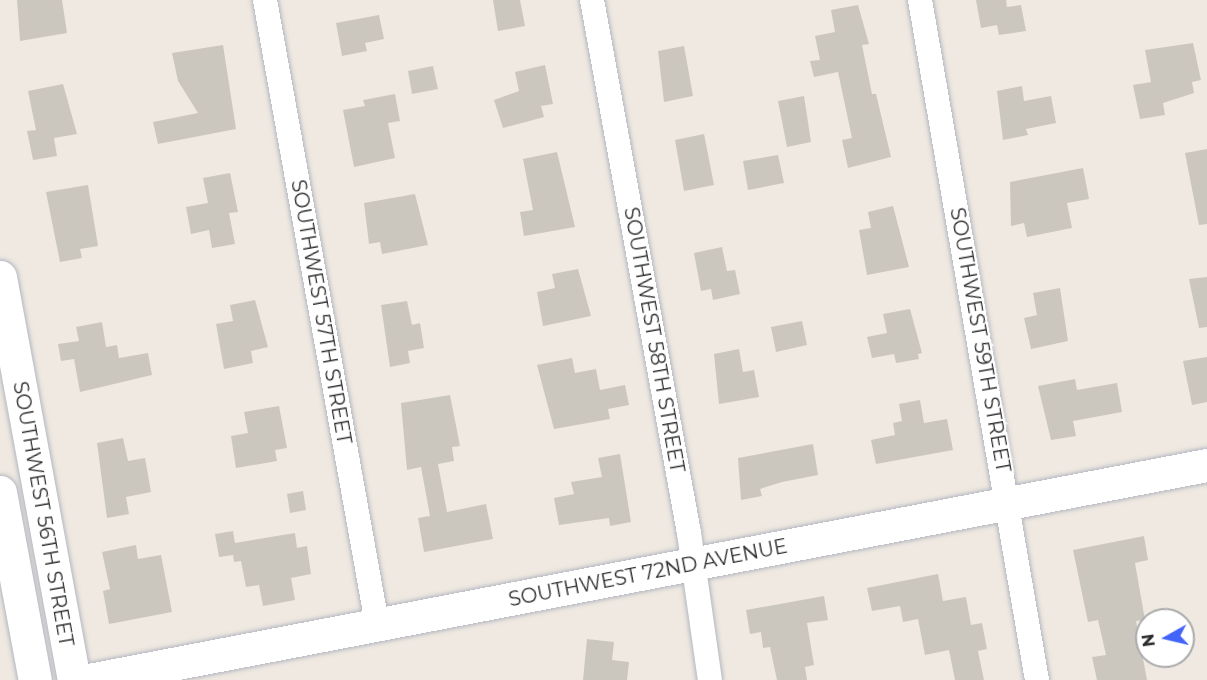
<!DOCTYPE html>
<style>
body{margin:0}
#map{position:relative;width:1207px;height:680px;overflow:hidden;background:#efe9e1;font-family:Montserrat,sans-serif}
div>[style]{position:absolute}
.building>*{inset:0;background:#cbc7bf}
.roads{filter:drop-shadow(0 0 2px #b4b7c1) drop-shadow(0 0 2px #b4b7c1)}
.street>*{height:24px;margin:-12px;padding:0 12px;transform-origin:12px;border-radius:12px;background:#fff}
.secondary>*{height:33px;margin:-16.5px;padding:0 16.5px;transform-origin:16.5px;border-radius:16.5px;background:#fff}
span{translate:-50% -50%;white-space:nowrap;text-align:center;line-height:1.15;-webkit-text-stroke:4.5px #fff;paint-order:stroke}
.street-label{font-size:20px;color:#2e2e2e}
.north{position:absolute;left:1135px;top:608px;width:60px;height:60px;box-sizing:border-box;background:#fff;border:2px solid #ababab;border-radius:50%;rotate:262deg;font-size:16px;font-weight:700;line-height:24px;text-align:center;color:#2e2e2e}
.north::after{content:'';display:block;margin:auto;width:21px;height:27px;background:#4264fb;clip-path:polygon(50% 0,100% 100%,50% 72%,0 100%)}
</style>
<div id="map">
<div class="building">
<div style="clip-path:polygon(17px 0,62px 0,67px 33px,20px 41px)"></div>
<div style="clip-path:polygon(493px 0,520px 0,525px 26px,498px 31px)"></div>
<div style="clip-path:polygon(976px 0,1006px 0,1007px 7px,1021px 5px,1026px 31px,999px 35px,997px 25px,981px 28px)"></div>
<div style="clip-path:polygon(858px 5px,869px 44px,862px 45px,872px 94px,876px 94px,891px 157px,848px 168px,842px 140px,852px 138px,838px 72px,814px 77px,810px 61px,820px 60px,815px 36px,835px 32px,831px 10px)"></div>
<div style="clip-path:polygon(379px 15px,384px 39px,365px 43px,367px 51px,342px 56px,336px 23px)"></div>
<div style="clip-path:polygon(1193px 43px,1201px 80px,1192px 82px,1194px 93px,1163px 103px,1165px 115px,1140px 119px,1133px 85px,1151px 82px,1145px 50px)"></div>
<div style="clip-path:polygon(223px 45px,236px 129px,158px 144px,153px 122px,198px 113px,178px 81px,172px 53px)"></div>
<div style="clip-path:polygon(684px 46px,693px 96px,664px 102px,658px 51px)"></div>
<div style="clip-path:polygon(545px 65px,553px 104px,541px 106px,544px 117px,503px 128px,494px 100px,519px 91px,515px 72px)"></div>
<div style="clip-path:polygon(433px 66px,438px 89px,412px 94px,408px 71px)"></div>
<div style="clip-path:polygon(63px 84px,77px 134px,54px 138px,57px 156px,33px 160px,27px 131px,36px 130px,28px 91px)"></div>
<div style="clip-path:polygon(1022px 86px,1024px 101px,1051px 96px,1056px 123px,1026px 129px,1028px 135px,1003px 140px,997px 91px)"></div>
<div style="clip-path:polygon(395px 94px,400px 121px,388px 123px,395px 158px,354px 167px,343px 110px,365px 106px,363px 100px)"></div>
<div style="clip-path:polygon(804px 96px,811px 142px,787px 147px,778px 101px)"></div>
<div style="clip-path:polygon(704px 134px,714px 185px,684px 191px,675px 140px)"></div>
<div style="clip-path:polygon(1207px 149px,1207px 224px,1199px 225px,1185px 153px)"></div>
<div style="clip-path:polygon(557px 152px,575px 227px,524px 236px,520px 212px,533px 210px,523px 159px)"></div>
<div style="clip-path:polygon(778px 155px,784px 183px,748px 190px,743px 161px)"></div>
<div style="clip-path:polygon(1083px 168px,1089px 199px,1067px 203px,1072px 228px,1027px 237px,1024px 223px,1011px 226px,1010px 182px)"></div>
<div style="clip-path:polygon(230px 173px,238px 212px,229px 213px,235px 244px,212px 248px,209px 230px,191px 234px,186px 207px,208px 203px,203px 178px)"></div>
<div style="clip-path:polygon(88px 185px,98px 246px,80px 249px,82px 258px,60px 262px,46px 192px)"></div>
<div style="clip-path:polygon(415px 194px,428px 245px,382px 254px,380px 242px,369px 244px,364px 203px)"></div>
<div style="clip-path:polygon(893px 206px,909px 267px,867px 275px,859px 230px,871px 228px,868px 212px)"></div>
<div style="clip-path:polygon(722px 247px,727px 271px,735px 270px,740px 294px,713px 300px,711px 289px,701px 291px,694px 253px)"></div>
<div style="clip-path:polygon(578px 269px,591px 316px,543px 326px,537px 292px,555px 288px,552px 274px)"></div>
<div style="clip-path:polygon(1207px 277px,1207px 327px,1199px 328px,1189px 279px)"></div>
<div style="clip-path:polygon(1060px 288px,1068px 341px,1031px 349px,1024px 318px,1037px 315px,1033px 293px)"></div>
<div style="clip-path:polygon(255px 300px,268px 347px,251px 351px,253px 363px,224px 369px,216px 324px,233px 321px,230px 305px)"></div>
<div style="clip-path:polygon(407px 301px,412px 325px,420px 323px,424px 348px,408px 351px,410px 363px,390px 367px,381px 305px)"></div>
<div style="clip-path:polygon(910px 309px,922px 353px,918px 354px,919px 359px,896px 363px,894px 354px,872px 358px,867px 337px,887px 333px,883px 314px)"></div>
<div style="clip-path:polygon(802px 321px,807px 345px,776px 352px,771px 327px)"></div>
<div style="clip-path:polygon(102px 322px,106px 347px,117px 345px,119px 358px,148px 353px,152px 375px,80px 392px,74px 359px,61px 361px,58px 344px,79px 341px,76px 327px)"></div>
<div style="clip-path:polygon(739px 349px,743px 372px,754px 370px,759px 397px,719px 404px,714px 354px)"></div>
<div style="clip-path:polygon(1207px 357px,1207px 402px,1192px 405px,1183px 361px)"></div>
<div style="clip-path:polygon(572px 358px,575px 373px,596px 369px,600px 390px,625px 385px,629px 405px,608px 409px,610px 419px,554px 429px,537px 365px)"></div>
<div style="clip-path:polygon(1075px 379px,1077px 390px,1117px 383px,1122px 412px,1073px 421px,1076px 436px,1051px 440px,1038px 386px)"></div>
<div style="clip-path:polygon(450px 395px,460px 446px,452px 447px,454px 461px,438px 464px,447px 512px,486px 504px,493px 539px,424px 552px,418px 518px,430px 516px,421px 467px,407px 470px,401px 403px)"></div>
<div style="clip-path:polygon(920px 400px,924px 423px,947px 419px,953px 450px,876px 464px,871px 440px,895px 435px,893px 423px,902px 421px,899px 404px)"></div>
<div style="clip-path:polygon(279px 406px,287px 448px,275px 450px,277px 461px,236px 468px,231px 436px,248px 433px,244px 412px)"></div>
<div style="clip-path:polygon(123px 438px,128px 461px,145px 458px,151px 492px,126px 497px,129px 514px,107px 518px,97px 443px)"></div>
<div style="clip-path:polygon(813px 444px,818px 475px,782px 482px,760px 489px,762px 496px,741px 500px,738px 458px)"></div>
<div style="clip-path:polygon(620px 454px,631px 522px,610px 526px,609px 518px,559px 525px,554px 498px,574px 494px,571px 482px,602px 477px,598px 458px)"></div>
<div style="clip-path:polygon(303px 491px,306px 510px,290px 513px,287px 494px)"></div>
<div style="clip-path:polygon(233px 531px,235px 543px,295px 533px,297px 548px,307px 546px,311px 574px,291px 578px,295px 600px,263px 606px,259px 585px,246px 587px,241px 561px,234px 562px,233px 555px,219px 557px,215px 534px)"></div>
<div style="clip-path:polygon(1144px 536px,1148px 560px,1135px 563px,1145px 620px,1136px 621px,1147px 680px,1097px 680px,1092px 657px,1106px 655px,1098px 620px,1088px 622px,1073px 550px)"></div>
<div style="clip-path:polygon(136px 545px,138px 559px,161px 555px,172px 612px,109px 624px,103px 591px,110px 589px,102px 552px)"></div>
<div style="clip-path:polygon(938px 574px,943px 601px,966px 597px,971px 625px,982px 623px,987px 649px,978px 651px,984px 680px,955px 680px,949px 650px,925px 655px,918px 619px,903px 622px,900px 606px,872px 611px,867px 588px)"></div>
<div style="clip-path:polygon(824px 596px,828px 620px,807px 623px,814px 665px,805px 667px,807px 680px,777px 680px,770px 647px,763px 648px,761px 632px,750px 634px,746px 610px)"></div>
<div style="clip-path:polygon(587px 639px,614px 642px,612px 660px,629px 662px,627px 680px,583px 680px)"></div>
</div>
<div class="roads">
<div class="street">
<div style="left:265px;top:0;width:634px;rotate:79.82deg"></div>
<div style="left:592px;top:0;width:542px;rotate:79.69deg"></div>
<div style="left:689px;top:533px;width:148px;rotate:81.9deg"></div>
<div style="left:920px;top:0;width:690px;rotate:80.24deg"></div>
</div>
<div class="secondary">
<div style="left:0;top:277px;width:410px;rotate:79.6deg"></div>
<div style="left:0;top:492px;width:191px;rotate:79.5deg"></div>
<div style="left:89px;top:680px;width:1138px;rotate:-10.89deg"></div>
</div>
</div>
<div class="street-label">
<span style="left:321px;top:312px;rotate:80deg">SOUTHWEST 57TH STREET</span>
<span style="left:654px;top:340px;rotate:80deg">SOUTHWEST 58TH STREET</span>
<span style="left:980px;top:340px;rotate:80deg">SOUTHWEST 59TH STREET</span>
<span style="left:43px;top:514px;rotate:80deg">SOUTHWEST 56TH STREET</span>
<span style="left:648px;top:573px;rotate:-11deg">SOUTHWEST 72ND AVENUE</span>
</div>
<div class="north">N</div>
</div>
